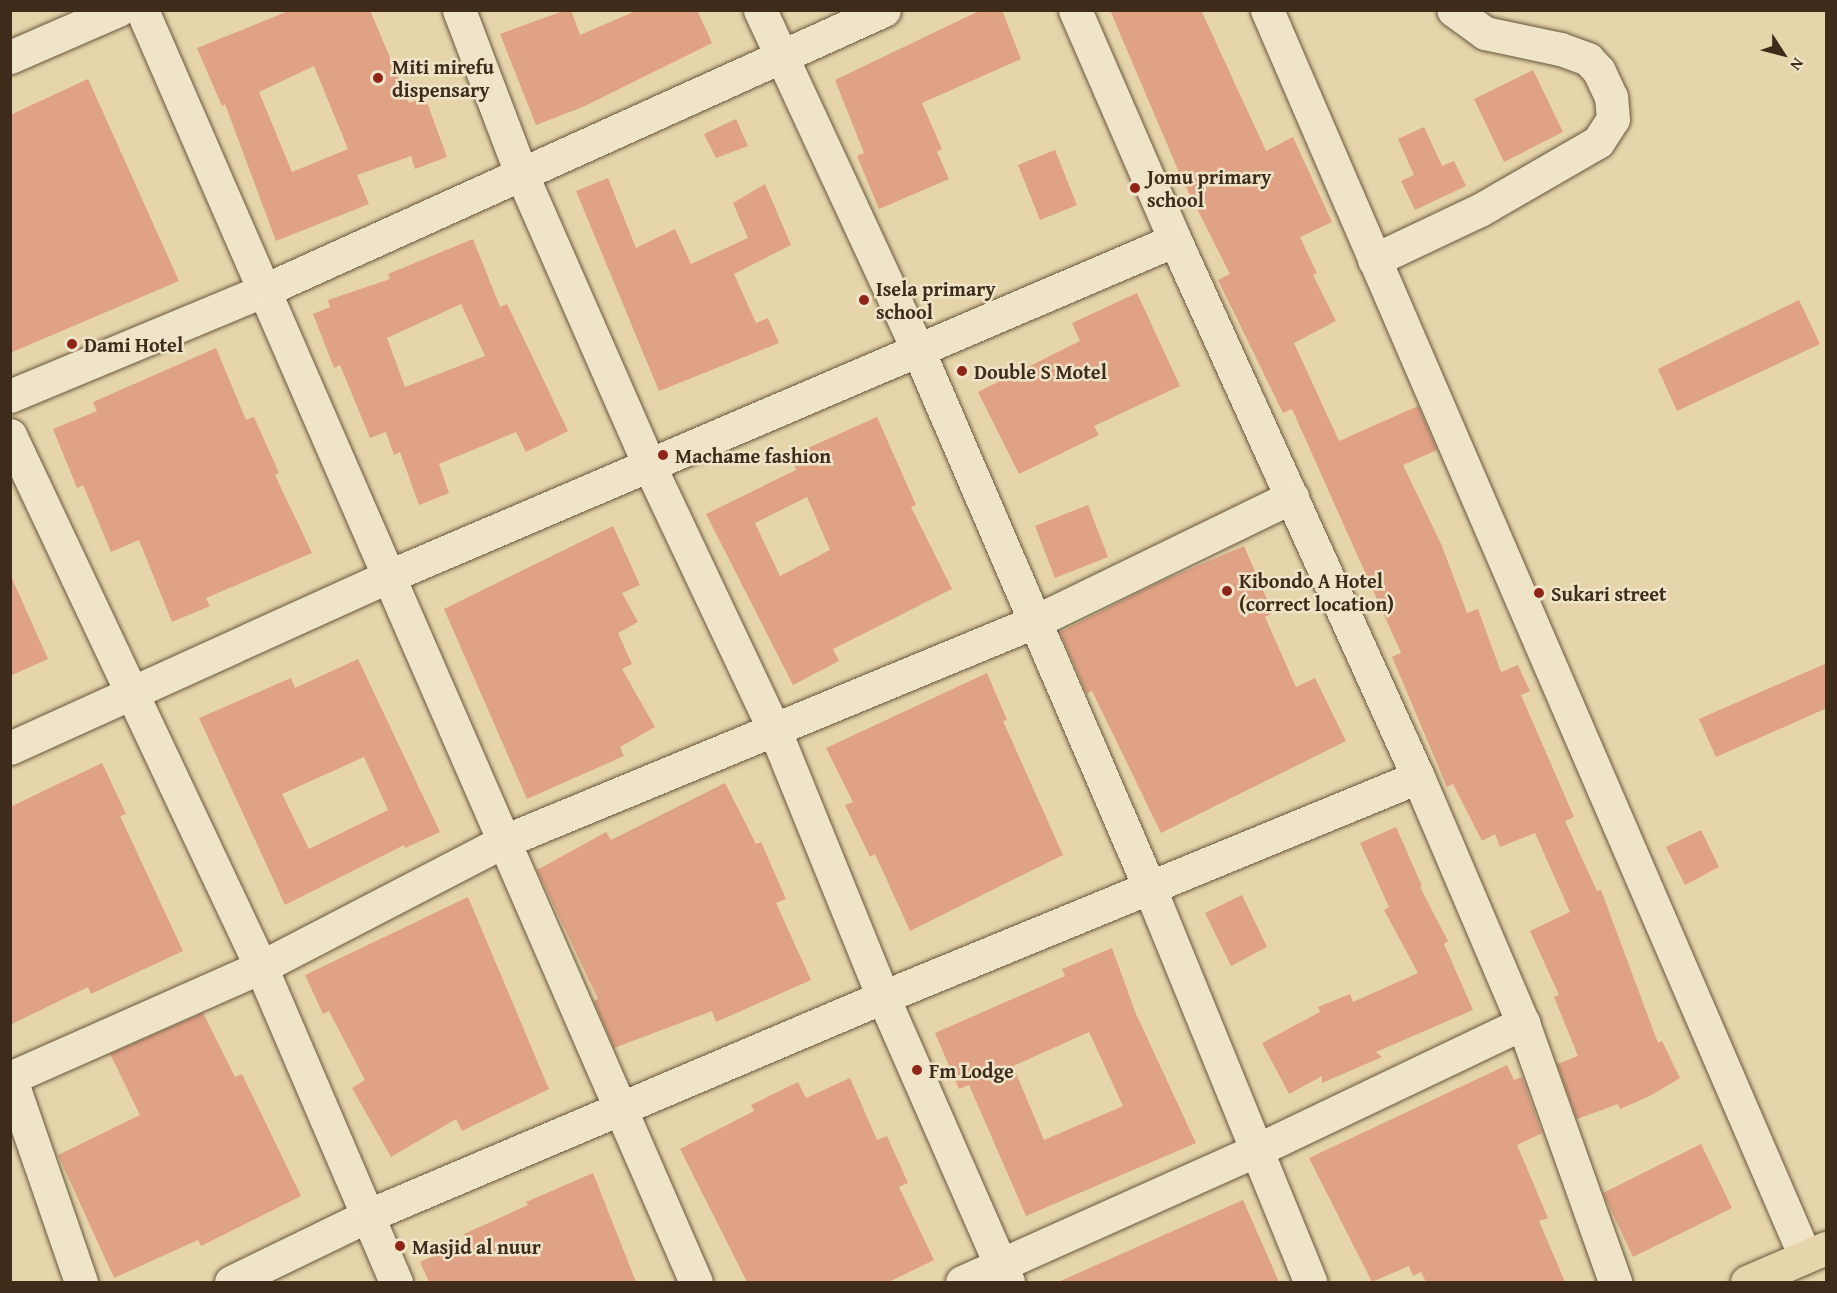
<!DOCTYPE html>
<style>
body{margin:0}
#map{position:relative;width:1837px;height:1293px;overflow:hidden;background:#e6d5aa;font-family:"Gentium Book Plus",serif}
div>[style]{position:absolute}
.building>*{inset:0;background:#e0a285}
.roads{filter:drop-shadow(0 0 2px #68563e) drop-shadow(0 0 2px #68563e)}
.minor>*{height:33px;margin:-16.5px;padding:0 16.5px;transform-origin:16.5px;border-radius:16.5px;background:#efe4c8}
.major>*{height:33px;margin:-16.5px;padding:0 16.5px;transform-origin:16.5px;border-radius:16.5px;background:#e6d5aa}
.dots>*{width:16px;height:16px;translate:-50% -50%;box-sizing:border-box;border:3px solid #efe4c8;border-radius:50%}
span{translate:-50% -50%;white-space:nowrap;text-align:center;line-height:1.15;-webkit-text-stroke:5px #efe4c8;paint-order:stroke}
.poi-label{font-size:20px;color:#3e2b1a;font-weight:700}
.left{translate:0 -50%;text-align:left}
.frame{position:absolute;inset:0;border:12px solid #3e2b1a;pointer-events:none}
.north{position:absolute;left:1753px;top:24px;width:60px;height:60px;-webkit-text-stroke:4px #efe4c8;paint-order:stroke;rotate:126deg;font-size:16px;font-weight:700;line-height:24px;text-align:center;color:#3e2b1a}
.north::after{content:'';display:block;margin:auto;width:21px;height:27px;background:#3e2b1a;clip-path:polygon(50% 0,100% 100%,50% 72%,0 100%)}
</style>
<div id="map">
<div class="building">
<div style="clip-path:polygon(evenodd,291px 10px,370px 10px,409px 103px,425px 97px,447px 157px,415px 169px,411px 156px,357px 175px,369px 204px,276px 241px,225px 104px,222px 106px,197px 48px,291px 10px,314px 66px,348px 149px,292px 172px,259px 92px,314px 66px)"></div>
<div style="clip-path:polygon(566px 10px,571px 10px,580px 35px,638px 10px,697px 10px,712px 43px,585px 106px,536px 125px,500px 34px)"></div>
<div style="clip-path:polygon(981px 10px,1002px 10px,1021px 59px,922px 103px,942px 149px,937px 152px,949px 179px,879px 209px,857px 156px,864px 153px,835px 80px)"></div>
<div style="clip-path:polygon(1110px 10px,1201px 10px,1266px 151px,1293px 137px,1332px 222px,1300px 237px,1317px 273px,1313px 275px,1336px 321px,1294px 343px,1339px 441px,1418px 406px,1437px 450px,1403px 465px,1442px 546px,1467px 613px,1478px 609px,1501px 672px,1518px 665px,1530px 691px,1521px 695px,1574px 817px,1565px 821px,1597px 891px,1601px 890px,1658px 1043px,1662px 1041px,1680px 1078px,1650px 1096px,1620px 1109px,1618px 1104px,1577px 1119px,1557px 1064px,1578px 1056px,1554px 997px,1559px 995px,1530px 931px,1570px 912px,1535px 833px,1500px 847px,1495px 834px,1482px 841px,1453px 784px,1447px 787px,1392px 657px,1401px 653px,1292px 409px,1283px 413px,1218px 280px,1230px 274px,1181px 177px)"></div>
<div style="clip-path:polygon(1533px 70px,1563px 132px,1504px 162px,1474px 99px)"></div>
<div style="clip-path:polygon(88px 79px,179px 281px,10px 353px,10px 115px)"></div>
<div style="clip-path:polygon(736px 119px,748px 146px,716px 158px,704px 134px)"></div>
<div style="clip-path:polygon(1424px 127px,1442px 166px,1454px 161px,1466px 186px,1415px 210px,1401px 181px,1414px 175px,1398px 139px)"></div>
<div style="clip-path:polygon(1055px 150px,1077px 205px,1040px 220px,1018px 165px)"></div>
<div style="clip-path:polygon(608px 178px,636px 248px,675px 229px,691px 264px,748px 238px,733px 203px,765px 184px,791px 245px,734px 274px,756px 323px,768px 318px,779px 343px,659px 391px,576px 191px)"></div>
<div style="clip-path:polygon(evenodd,473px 239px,500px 307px,507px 304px,568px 431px,526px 452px,516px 432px,439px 464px,449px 493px,419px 505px,400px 452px,394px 455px,386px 432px,370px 438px,340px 365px,334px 368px,313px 314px,330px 307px,328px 300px,390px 279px,388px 274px,473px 239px,461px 304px,485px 356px,405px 387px,387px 338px,461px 304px)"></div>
<div style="clip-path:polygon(1137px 293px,1180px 386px,1094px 426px,1099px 435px,1019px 474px,978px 392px,1080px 341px,1072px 323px)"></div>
<div style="clip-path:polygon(1799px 300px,1820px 344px,1677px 411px,1658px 369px)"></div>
<div style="clip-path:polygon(216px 348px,246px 420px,254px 417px,279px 473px,275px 475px,312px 553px,206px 598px,210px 606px,172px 622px,139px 540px,111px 552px,83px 485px,77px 488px,53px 429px,97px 411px,93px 402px)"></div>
<div style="clip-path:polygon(evenodd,877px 417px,916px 505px,911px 507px,952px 589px,833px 649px,839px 661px,793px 685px,706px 514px,796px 470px,790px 456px,877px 417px,807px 497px,830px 550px,780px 576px,755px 523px,807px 497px)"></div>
<div style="clip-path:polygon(1088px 505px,1108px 557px,1055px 578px,1035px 526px)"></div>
<div style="clip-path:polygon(613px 526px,640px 585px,622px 593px,638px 622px,618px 633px,632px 664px,622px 669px,655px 727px,620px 747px,624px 756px,527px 799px,444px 609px)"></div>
<div style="clip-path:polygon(1244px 546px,1273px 613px,1265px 617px,1296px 687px,1315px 678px,1346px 741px,1161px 833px,1092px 691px,1087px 694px,1060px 632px,1160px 582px)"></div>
<div style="clip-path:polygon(10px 574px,48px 659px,10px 676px)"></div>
<div style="clip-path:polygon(evenodd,358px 659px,440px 832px,405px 848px,404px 845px,285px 905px,199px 718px,291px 678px,295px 688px,358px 659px,364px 757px,388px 810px,309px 849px,282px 794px,364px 757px)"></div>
<div style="clip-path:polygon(1827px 663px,1827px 708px,1716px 757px,1699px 719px)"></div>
<div style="clip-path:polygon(987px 673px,1007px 720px,1003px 721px,1063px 855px,910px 931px,875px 854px,870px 857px,845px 805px,853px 802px,826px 748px)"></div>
<div style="clip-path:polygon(102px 763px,126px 814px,120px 816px,183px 951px,91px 994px,88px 987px,10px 1025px,10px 807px)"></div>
<div style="clip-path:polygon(725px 783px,756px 844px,761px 842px,786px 899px,776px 903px,811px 980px,716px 1022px,712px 1011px,614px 1048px,594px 1001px,598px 999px,537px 870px,606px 832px,611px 840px)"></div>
<div style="clip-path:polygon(1396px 827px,1422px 886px,1420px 887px,1448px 941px,1444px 944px,1473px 1010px,1376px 1052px,1382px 1057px,1322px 1083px,1322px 1076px,1289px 1094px,1262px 1043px,1320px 1012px,1318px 1007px,1350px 994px,1353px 1002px,1418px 973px,1384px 910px,1389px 907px,1360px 843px)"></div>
<div style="clip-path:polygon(1701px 830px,1719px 867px,1685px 885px,1666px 847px)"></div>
<div style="clip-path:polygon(1242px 895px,1267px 947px,1231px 966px,1205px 913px)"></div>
<div style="clip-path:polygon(468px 897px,549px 1089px,462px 1131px,456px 1119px,391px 1157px,352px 1088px,365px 1080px,329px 1011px,323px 1014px,305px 975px)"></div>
<div style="clip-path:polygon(evenodd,1112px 948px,1136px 1014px,1196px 1143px,1026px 1216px,969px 1085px,959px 1089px,935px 1033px,1065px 976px,1062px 969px,1112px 948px,1089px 1032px,1123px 1106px,1044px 1140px,1013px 1066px,1089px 1032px)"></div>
<div style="clip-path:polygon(203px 1013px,235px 1077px,242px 1074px,301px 1196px,201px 1246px,198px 1240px,114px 1278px,58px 1155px,140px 1115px,110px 1054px)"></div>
<div style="clip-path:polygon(1507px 1065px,1514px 1080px,1522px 1077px,1542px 1133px,1517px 1145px,1548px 1218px,1539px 1221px,1565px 1282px,1426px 1282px,1421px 1272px,1413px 1276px,1409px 1266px,1372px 1282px,1309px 1158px)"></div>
<div style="clip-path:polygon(850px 1078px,877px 1140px,887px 1136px,908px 1183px,899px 1187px,934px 1260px,889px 1282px,747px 1282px,680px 1149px,754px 1111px,751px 1105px,798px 1082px,806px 1098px)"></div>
<div style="clip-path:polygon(1701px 1144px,1732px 1208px,1633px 1257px,1603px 1193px)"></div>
<div style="clip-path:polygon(593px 1173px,636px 1282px,429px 1282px,420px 1262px,467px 1240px,464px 1234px,528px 1205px,526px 1202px)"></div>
<div style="clip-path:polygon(1243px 1200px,1279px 1282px,1058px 1282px)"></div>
</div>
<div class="roads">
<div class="minor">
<div style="left:142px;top:10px;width:1387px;rotate:66.47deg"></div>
<div style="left:459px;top:10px;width:174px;rotate:69.2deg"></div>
<div style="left:521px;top:173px;width:319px;rotate:66.3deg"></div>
<div style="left:649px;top:465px;width:294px;rotate:64.7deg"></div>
<div style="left:775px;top:731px;width:287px;rotate:67.9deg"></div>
<div style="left:883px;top:997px;width:311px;rotate:66.3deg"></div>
<div style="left:760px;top:10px;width:377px;rotate:65.1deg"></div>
<div style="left:919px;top:352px;width:585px;rotate:66.72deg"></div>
<div style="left:1150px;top:889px;width:424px;rotate:67.8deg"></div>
<div style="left:1075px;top:10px;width:251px;rotate:66.5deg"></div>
<div style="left:1175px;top:240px;width:589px;rotate:65.65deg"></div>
<div style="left:1418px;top:777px;width:267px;rotate:66.9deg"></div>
<div style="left:1523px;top:1023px;width:275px;rotate:70.4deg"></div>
<div style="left:1267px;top:10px;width:1357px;rotate:66.65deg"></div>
<div style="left:10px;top:57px;width:118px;rotate:-23.5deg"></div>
<div style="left:1374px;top:260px;width:117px;rotate:-25.3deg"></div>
<div style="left:1480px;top:210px;width:136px;rotate:-30deg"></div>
<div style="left:1598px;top:142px;width:27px;rotate:-57deg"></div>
<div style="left:1613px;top:119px;width:22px;rotate:-95deg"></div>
<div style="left:1611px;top:97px;width:29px;rotate:-115deg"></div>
<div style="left:1599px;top:71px;width:16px;rotate:-133deg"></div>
<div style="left:1588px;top:59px;width:30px;rotate:-160deg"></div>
<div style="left:1560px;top:49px;width:77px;rotate:-168deg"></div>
<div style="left:1485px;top:33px;width:39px;rotate:-144deg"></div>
<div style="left:10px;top:396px;width:278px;rotate:-22.6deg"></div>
<div style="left:267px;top:289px;width:677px;rotate:-24.33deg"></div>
<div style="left:10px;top:435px;width:588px;rotate:64.74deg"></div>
<div style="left:261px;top:967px;width:343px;rotate:66.8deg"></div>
<div style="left:10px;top:748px;width:414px;rotate:-24.4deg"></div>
<div style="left:387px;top:577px;width:857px;rotate:-23.15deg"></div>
<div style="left:10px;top:1077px;width:217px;rotate:70.9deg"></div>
<div style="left:10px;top:1078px;width:274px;rotate:-23.9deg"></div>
<div style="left:261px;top:967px;width:271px;rotate:-27.4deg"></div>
<div style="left:502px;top:842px;width:576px;rotate:-22.47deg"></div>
<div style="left:1034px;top:622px;width:287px;rotate:-25.9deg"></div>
<div style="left:231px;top:1282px;width:151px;rotate:-25.9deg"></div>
<div style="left:367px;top:1216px;width:561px;rotate:-23deg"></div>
<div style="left:883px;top:997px;width:578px;rotate:-22.35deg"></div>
<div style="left:962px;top:1282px;width:325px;rotate:-24.1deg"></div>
<div style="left:1259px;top:1149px;width:293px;rotate:-25.5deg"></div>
</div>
<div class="major">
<div style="left:1747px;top:1282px;width:86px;rotate:-23.3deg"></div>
</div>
</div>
<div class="dots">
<div style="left:378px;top:78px;background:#8f2418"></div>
<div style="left:1135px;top:188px;background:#8f2418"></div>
<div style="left:864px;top:300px;background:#8f2418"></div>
<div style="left:72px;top:344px;background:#8f2418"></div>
<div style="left:962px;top:371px;background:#8f2418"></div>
<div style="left:663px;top:455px;background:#8f2418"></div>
<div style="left:1227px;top:591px;background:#8f2418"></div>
<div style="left:1539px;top:593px;background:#8f2418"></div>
<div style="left:917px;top:1070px;background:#8f2418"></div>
<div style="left:400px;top:1246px;background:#8f2418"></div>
</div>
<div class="poi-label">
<span class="left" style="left:392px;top:78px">Miti mirefu<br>dispensary</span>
<span class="left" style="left:1147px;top:188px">Jomu primary<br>school</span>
<span class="left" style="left:876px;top:300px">Isela primary<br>school</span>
<span class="left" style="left:84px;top:344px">Dami Hotel</span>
<span class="left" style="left:974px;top:371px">Double S Motel</span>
<span class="left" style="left:675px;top:455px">Machame fashion</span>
<span class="left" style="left:1239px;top:592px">Kibondo A Hotel<br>(correct location)</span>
<span class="left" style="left:1551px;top:593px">Sukari street</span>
<span class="left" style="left:929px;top:1070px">Fm Lodge</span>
<span class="left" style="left:412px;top:1246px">Masjid al nuur</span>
</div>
<div class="frame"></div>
<div class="north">N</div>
</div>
